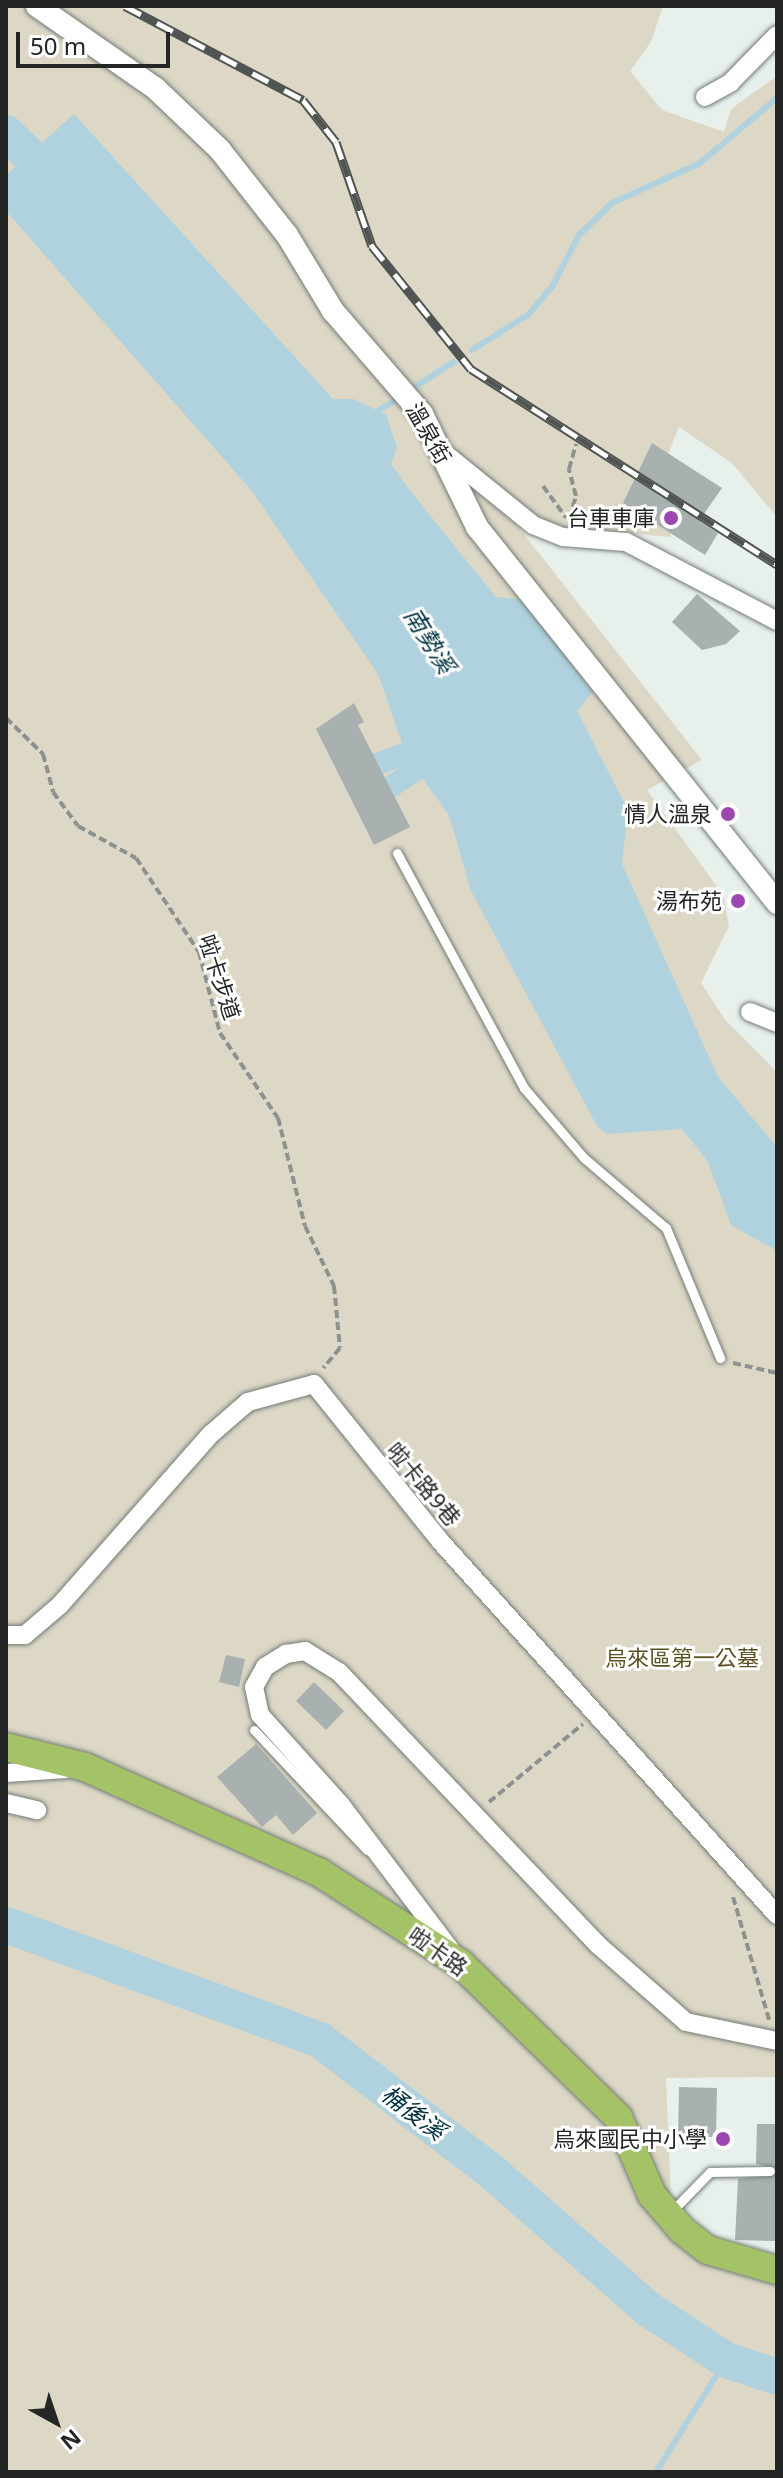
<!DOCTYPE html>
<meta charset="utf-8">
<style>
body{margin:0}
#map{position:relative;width:783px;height:2478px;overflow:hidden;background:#e8f0eb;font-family:"Noto Sans","Noto Sans TC",sans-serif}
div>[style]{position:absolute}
.green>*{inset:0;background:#dcd8c5}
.water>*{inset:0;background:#b0d2df}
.stream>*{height:6px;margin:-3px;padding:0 3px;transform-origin:3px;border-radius:3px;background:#b0d2df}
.canal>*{height:22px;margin:-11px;padding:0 11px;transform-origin:11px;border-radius:11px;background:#b0d2df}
.river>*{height:36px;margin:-18px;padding:0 18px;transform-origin:18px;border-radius:18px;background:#b0d2df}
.building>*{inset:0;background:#a8b1b0}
.path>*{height:4px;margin-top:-2px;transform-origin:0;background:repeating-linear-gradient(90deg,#8d928f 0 8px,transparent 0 12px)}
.roads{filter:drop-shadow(0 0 2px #747b77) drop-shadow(0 0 2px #747b77)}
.service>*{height:9px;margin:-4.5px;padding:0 4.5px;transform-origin:4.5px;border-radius:4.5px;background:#fff}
.minor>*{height:18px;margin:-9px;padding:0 9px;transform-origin:9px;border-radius:9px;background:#fff}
.tertiary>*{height:22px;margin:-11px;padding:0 11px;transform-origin:11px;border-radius:11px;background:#fff}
.primary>*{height:28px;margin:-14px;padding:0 14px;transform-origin:14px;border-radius:14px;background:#a4c266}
.rail>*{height:9px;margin-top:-4.5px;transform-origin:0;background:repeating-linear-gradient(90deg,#fff 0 18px,#505452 0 36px);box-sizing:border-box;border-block:2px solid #505452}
.dots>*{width:22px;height:22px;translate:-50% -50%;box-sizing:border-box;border:4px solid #fff;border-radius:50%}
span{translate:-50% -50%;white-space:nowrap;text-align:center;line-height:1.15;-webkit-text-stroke:6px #fff;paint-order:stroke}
.street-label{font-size:22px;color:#232625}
.poi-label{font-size:22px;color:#232625}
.right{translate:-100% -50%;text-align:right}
.park-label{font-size:22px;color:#5c511f}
.water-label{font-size:24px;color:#003241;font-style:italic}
.frame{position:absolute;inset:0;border:8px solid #232625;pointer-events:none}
.north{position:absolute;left:16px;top:2382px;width:80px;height:80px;-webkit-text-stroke:6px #fff;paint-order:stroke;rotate:140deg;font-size:22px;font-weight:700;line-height:32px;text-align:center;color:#232625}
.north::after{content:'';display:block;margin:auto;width:28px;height:36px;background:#232625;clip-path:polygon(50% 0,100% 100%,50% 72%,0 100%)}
.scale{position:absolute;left:16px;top:32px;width:154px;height:36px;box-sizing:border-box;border:4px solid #232625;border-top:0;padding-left:10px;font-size:24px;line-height:28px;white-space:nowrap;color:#232625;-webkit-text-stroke:6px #fff;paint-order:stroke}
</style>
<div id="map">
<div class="green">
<div style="clip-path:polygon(6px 6px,663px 6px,651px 42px,630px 71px,662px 110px,724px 132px,731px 109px,777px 76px,777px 517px,732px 463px,679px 427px,668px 454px,671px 537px,557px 527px,497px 500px,702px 760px,647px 790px,723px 895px,729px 926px,701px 983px,726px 1021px,777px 1072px,777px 2077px,666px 2078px,671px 2201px,703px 2234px,777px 2263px,777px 2472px,6px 2472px)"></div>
</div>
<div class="water">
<div style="clip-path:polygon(74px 114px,333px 399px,354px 399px,386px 415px,397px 447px,391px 464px,408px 488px,496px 597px,520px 599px,534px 614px,592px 692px,577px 711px,628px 810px,622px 864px,718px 1077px,777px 1147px,777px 1251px,731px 1225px,708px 1162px,682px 1129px,606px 1134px,597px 1126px,471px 891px,449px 815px,407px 757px,378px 674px,251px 490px,6px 211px,6px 175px)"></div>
</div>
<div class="stream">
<div style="left:472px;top:350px;width:67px;rotate:-32.3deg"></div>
<div style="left:529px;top:314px;width:35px;rotate:-50deg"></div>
<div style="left:552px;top:287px;width:59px;rotate:-62.6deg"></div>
<div style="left:579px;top:235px;width:46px;rotate:-44.1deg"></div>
<div style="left:612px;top:203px;width:97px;rotate:-24.4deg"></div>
<div style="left:700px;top:163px;width:101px;rotate:-40.2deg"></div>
<div style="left:415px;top:387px;width:46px;rotate:-32.7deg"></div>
<div style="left:373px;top:414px;width:28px;rotate:-32deg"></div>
<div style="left:656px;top:2472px;width:132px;rotate:-58deg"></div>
</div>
<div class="canal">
<div style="left:359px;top:771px;width:79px;rotate:-20.7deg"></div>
<div style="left:371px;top:800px;width:81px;rotate:-33.9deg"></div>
</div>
<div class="river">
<div style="left:6px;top:133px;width:79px;rotate:43.5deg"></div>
<div style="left:6px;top:1925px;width:334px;rotate:20.1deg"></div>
<div style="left:320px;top:2040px;width:215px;rotate:37.5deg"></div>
<div style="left:491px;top:2171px;width:209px;rotate:41.3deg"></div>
<div style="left:648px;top:2309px;width:93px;rotate:33.2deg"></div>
<div style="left:726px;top:2360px;width:54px;rotate:18.4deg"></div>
</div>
<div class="building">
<div style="clip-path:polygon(652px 443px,722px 488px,699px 521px,718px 533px,705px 555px,623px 503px)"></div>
<div style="clip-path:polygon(697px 594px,740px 631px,726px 644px,702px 650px,672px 622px)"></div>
<div style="clip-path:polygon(354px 703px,364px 722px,358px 725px,410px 827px,374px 845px,316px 729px)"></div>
<div style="clip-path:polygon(226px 1655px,245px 1659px,239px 1687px,219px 1682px)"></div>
<div style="clip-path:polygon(314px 1682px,344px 1711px,326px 1730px,296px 1701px)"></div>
<div style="clip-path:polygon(256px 1744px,317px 1813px,293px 1835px,276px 1815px,262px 1827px,217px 1777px)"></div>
<div style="clip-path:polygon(679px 2087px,717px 2088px,716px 2137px,678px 2137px)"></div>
<div style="clip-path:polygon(757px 2124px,777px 2124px,777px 2169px,756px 2164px)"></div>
<div style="clip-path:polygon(777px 2173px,777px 2241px,735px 2240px,738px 2179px)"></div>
</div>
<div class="path">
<div style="left:543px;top:486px;width:39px;rotate:54deg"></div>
<div style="left:569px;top:518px;width:23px;rotate:-72deg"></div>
<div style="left:576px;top:496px;width:28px;rotate:-105deg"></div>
<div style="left:569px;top:469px;width:26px;rotate:-74deg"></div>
<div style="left:6px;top:718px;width:52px;rotate:44.2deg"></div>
<div style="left:43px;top:754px;width:39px;rotate:75deg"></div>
<div style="left:53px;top:792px;width:42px;rotate:53.7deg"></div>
<div style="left:78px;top:826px;width:66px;rotate:28.9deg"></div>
<div style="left:136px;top:858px;width:113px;rotate:56.2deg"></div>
<div style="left:199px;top:952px;width:84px;rotate:75.5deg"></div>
<div style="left:220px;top:1033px;width:103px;rotate:55.7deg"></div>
<div style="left:278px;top:1118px;width:111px;rotate:76deg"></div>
<div style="left:305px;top:1226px;width:67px;rotate:64.2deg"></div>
<div style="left:334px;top:1286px;width:62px;rotate:84.5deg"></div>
<div style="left:340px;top:1348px;width:26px;rotate:130deg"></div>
<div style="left:733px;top:1363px;width:45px;rotate:12.8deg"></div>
<div style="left:489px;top:1802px;width:122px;rotate:-39.7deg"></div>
<div style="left:733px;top:1897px;width:131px;rotate:73.6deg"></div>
</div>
<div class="roads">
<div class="service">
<div style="left:397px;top:853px;width:267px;rotate:61.6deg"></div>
<div style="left:524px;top:1088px;width:92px;rotate:49.4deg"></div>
<div style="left:584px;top:1158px;width:108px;rotate:40.5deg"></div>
<div style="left:666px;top:1228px;width:141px;rotate:67.4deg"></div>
<div style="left:254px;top:1730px;width:165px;rotate:46.7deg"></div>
<div style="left:671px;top:2212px;width:56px;rotate:-45.7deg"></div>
<div style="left:710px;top:2172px;width:60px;rotate:-1deg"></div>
</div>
<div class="minor">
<div style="left:705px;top:97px;width:29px;rotate:-29deg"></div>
<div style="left:730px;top:83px;width:67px;rotate:-45.6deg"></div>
<div style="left:443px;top:452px;width:116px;rotate:39deg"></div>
<div style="left:533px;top:525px;width:32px;rotate:22deg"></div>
<div style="left:563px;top:537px;width:63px;rotate:4.5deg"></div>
<div style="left:626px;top:542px;width:170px;rotate:27.6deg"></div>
<div style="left:750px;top:1012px;width:29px;rotate:22deg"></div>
<div style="left:6px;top:1635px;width:19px"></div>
<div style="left:25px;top:1635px;width:46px;rotate:-40.6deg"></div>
<div style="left:60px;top:1605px;width:228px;rotate:-48.6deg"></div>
<div style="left:211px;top:1434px;width:49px;rotate:-40.9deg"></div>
<div style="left:248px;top:1402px;width:68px;rotate:-15.3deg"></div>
<div style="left:314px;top:1384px;width:203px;rotate:51.2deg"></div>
<div style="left:441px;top:1542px;width:502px;rotate:47.99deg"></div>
<div style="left:6px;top:1773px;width:60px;rotate:-3.8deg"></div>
<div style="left:6px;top:1803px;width:32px;rotate:13deg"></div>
<div style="left:450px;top:1949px;width:179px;rotate:-127.1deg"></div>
<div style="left:342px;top:1806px;width:122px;rotate:-132deg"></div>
<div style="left:260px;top:1715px;width:29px;rotate:-102deg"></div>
<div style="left:254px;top:1687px;width:23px;rotate:-61deg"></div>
<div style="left:265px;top:1667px;width:25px;rotate:-32deg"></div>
<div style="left:286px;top:1654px;width:19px;rotate:-9deg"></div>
<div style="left:305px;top:1651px;width:40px;rotate:32deg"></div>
<div style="left:339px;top:1672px;width:375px;rotate:46.5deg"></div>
<div style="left:597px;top:1944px;width:118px;rotate:41.2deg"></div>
<div style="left:686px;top:2022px;width:93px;rotate:11.8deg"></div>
</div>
<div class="tertiary">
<div style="left:37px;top:6px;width:144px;rotate:34.8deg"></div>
<div style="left:155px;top:88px;width:90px;rotate:43.6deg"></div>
<div style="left:220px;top:150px;width:108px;rotate:51.8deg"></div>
<div style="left:287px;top:235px;width:89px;rotate:58.8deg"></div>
<div style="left:333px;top:311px;width:136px;rotate:49.2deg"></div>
<div style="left:422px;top:414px;width:126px;rotate:64deg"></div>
<div style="left:477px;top:527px;width:481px;rotate:51.4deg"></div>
</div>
<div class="primary">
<div style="left:6px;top:1747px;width:81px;rotate:14.2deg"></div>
<div style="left:85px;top:1767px;width:256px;rotate:24.2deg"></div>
<div style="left:319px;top:1872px;width:169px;rotate:32.9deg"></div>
<div style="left:461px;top:1964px;width:219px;rotate:44.3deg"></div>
<div style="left:618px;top:2117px;width:85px;rotate:66.4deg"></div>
<div style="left:652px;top:2195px;width:46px;rotate:49.4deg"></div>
<div style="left:682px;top:2230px;width:33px;rotate:38deg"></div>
<div style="left:708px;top:2250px;width:72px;rotate:16.2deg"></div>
</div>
</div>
<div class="rail">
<div style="left:125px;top:6px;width:201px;rotate:27.8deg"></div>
<div style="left:303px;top:100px;width:53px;rotate:51.8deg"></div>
<div style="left:336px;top:142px;width:110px;rotate:70.9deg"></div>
<div style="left:372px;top:246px;width:158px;rotate:51.2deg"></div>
<div style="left:471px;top:369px;width:363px;rotate:32.6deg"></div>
</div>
<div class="dots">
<div style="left:671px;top:518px;background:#9d46b2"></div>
<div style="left:728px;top:814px;background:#9d46b2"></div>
<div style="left:738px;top:901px;background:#9d46b2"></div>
<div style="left:723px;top:2139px;background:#9d46b2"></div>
</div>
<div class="street-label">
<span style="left:429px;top:433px;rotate:60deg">溫泉街</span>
<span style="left:220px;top:977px;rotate:72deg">啦卡步道</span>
<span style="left:424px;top:1484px;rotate:50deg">啦卡路9巷</span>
<span style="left:438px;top:1951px;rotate:35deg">啦卡路</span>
</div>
<div class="poi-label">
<span class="right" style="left:655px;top:518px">台車車庫</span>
<span class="right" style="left:712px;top:814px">情人溫泉</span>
<span class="right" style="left:722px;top:901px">湯布苑</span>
<span class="right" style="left:707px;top:2139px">烏來國民中小學</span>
</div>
<div class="park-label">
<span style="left:682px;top:1658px">烏來區第一公墓</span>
</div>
<div class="water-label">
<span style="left:430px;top:640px;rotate:58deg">南勢溪</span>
<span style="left:414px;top:2112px;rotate:37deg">桶後溪</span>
</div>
<div class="frame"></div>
<div class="north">N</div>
<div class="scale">50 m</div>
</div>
